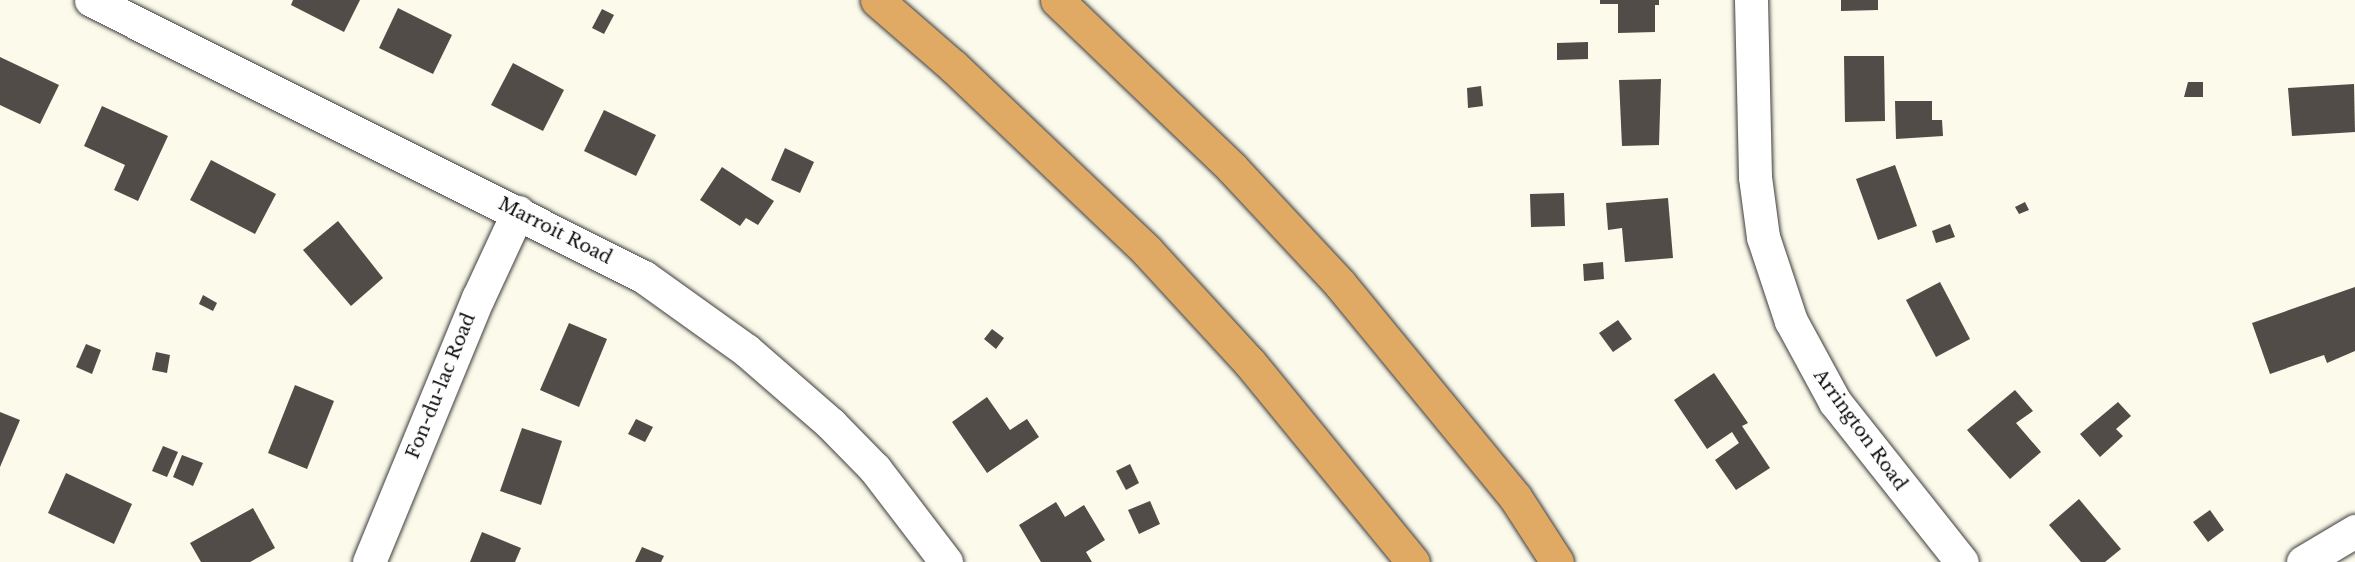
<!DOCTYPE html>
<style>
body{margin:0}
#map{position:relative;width:2355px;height:562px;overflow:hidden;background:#fcfaea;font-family:"Libre Baskerville",serif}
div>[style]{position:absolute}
.building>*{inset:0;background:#514c48}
.roads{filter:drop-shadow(0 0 2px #3d3d3d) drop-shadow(0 0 2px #3d3d3d)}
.minor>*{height:33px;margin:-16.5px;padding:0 16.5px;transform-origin:16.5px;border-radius:16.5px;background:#fff}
.highway>*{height:33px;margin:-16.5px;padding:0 16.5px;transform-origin:16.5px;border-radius:16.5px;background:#e0aa64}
span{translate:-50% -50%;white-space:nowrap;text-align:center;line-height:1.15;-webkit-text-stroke:6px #fff;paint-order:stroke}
.street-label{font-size:18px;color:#0a0a0a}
</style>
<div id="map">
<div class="building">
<div style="clip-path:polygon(293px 0,360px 0,344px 32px,291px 5px)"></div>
<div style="clip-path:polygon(1600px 0,1659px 0,1659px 5px,1655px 5px,1655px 32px,1618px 33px,1618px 4px,1600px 4px)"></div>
<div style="clip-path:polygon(1841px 0,1878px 0,1878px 10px,1841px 11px)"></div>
<div style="clip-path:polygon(398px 8px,452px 35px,433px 74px,379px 48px)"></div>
<div style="clip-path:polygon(602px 9px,614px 15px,604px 34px,592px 28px)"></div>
<div style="clip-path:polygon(1588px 42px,1588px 59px,1557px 60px,1557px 43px)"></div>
<div style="clip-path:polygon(1844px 56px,1884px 56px,1885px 121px,1845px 122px)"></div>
<div style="clip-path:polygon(0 57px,59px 85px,40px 124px,0 105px)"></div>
<div style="clip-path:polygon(513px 63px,564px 90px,543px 131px,491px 105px)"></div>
<div style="clip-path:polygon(1661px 79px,1659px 145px,1622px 146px,1619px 80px)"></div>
<div style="clip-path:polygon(2188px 82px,2203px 82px,2203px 97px,2184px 97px)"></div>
<div style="clip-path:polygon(2354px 84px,2355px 132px,2292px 136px,2288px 88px)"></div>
<div style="clip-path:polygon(1481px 86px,1483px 106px,1468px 108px,1467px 88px)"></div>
<div style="clip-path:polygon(1895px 101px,1932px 101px,1932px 120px,1942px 120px,1943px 136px,1896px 139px)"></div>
<div style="clip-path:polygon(102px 106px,168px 136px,138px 201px,114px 190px,125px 165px,84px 146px)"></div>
<div style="clip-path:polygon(604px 110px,656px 135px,636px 176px,584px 151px)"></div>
<div style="clip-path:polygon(785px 148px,814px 162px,800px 193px,771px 180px)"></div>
<div style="clip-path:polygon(211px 160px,276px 194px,255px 234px,190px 200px)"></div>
<div style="clip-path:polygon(1895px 165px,1917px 226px,1878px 240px,1856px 179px)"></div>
<div style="clip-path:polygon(722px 167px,774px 201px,758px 225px,746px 218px,740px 226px,700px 200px)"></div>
<div style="clip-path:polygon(1564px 193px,1565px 226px,1531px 227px,1530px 194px)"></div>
<div style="clip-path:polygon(1668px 198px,1673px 258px,1625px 262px,1622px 228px,1608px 230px,1606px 203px)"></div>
<div style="clip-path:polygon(2025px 202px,2029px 210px,2019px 214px,2015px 207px)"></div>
<div style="clip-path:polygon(338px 221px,383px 278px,351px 306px,303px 250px)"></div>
<div style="clip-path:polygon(1950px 224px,1955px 237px,1936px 243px,1932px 231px)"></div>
<div style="clip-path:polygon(1603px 262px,1604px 279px,1584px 281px,1583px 264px)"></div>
<div style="clip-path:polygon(1940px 282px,1970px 339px,1936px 357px,1906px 300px)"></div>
<div style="clip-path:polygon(2355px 287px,2355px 351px,2327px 363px,2324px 355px,2270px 374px,2252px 323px)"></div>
<div style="clip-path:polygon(203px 295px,217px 303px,213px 311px,199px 304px)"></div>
<div style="clip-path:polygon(1618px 320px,1632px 339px,1613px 352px,1599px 333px)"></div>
<div style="clip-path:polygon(569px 323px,607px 339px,579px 407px,540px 390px)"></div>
<div style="clip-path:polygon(992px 329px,1004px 338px,996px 349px,984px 339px)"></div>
<div style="clip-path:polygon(86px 344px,101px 350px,92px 374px,76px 367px)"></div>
<div style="clip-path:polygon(156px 352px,170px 355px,167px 373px,152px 370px)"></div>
<div style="clip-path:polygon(1714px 373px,1748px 423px,1742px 426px,1770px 468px,1736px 490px,1715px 460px,1739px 443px,1732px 432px,1707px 449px,1674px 400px)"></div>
<div style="clip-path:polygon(295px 385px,334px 401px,307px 469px,268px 453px)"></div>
<div style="clip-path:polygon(2015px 390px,2033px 411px,2016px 423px,2041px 452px,2010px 479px,1967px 430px)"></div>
<div style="clip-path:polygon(987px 397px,1010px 430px,1027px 419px,1039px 437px,987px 473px,952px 422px)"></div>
<div style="clip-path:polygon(2118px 402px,2131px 416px,2116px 429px,2123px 436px,2100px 457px,2080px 434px)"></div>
<div style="clip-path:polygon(0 412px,20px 420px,0 467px)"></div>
<div style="clip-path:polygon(636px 419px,653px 427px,645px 442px,628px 434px)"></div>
<div style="clip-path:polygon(522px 428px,562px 441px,541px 505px,500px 491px)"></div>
<div style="clip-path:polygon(163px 446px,178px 452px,167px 477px,152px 471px)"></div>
<div style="clip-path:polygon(182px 455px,203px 463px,193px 486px,173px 477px)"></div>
<div style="clip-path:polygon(1130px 464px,1139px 483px,1126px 490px,1116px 471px)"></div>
<div style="clip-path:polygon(66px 473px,132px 504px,114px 544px,48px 513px)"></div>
<div style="clip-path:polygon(2079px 499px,2121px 549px,2105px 562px,2081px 562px,2049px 525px)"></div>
<div style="clip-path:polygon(1150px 501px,1160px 524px,1139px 534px,1128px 510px)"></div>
<div style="clip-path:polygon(1056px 502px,1065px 517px,1084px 505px,1105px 540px,1086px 552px,1092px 562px,1041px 562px,1019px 525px)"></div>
<div style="clip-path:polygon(253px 508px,275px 548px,250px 562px,201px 562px,190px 543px)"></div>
<div style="clip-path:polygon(2210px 510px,2224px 530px,2208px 542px,2193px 522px)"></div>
<div style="clip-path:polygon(482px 532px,521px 548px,515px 562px,470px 562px)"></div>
<div style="clip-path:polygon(642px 547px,664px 556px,661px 562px,635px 562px)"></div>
</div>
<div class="roads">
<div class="minor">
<div style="left:91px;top:0;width:618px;rotate:26.61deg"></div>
<div style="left:644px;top:277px;width:125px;rotate:35.6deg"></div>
<div style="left:746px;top:350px;width:113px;rotate:41deg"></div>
<div style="left:831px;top:424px;width:63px;rotate:45.6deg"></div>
<div style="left:875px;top:469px;width:117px;rotate:52.6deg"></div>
<div style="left:1751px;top:0;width:177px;rotate:88.7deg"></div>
<div style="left:1755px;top:177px;width:61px;rotate:82.4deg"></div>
<div style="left:1763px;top:237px;width:89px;rotate:71.6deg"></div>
<div style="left:1791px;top:321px;width:92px;rotate:61.5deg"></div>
<div style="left:1835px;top:402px;width:204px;rotate:51.6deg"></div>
<div style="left:369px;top:562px;width:286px;rotate:-67.6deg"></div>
<div style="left:478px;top:298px;width:95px;rotate:-65.1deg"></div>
<div style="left:2303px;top:562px;width:61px;rotate:-30.8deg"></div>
</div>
<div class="highway">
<div style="left:877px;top:0;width:101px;rotate:41deg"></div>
<div style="left:953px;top:66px;width:268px;rotate:43.6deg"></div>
<div style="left:1147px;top:251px;width:152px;rotate:47.4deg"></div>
<div style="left:1250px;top:363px;width:257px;rotate:50.7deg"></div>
<div style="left:1057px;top:0;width:243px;rotate:43.8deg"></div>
<div style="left:1232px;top:168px;width:158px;rotate:47deg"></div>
<div style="left:1340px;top:284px;width:276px;rotate:50.6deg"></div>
<div style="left:1515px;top:497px;width:77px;rotate:57.1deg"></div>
</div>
</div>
<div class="street-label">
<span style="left:555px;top:231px;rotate:27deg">Marroit Road</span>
<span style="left:441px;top:386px;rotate:-68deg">Fon-du-lac Road</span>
<span style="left:1860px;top:430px;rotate:54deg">Arrington Road</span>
</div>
</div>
